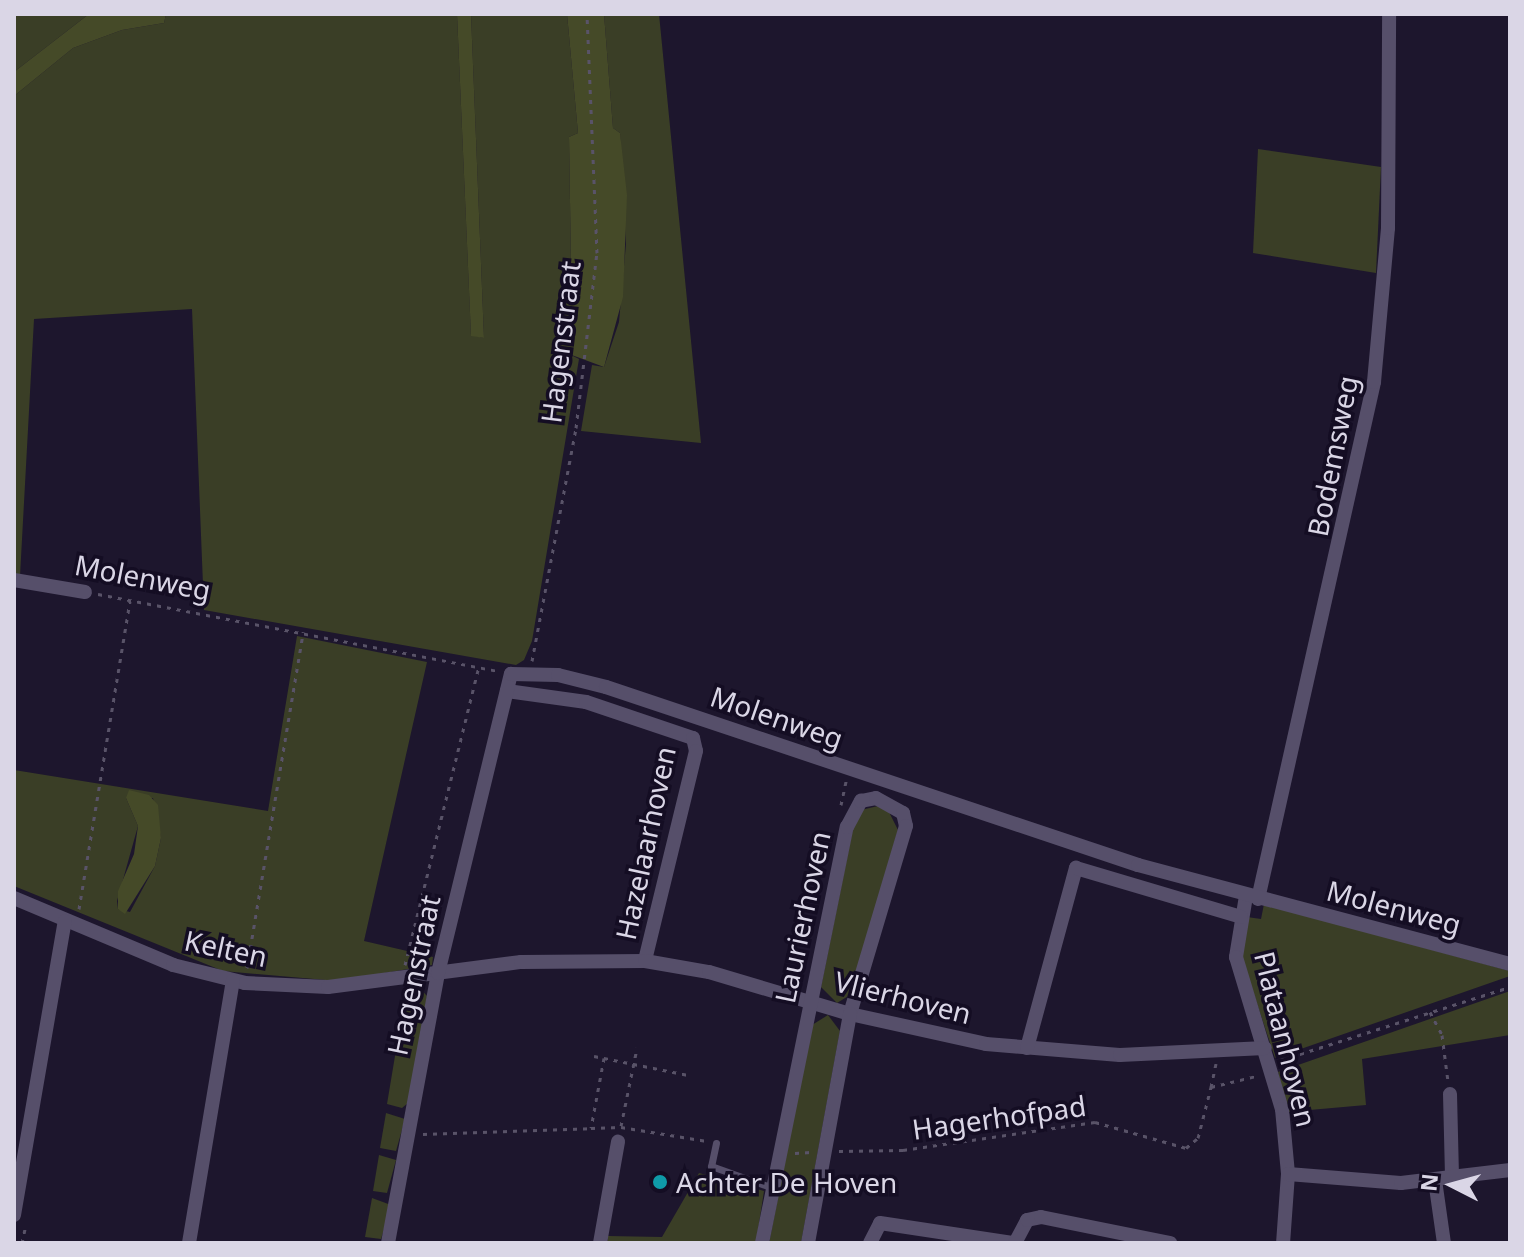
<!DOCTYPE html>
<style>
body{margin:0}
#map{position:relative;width:1524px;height:1257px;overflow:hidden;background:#1d162d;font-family:"Noto Sans",sans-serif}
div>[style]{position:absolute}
.green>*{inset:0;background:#3a3e26}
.forest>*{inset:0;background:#454a28}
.path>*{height:3px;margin-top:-1.5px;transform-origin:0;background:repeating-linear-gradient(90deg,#595368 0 4px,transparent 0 10px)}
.lane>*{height:7px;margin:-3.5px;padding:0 3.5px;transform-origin:3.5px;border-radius:3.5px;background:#564f6a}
.street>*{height:14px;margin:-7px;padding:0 7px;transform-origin:7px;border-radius:7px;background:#564f6a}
.dots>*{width:22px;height:22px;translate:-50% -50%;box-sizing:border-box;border:4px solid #140d23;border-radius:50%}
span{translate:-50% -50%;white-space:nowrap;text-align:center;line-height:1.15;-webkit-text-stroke:7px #140d23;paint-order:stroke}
.street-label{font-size:28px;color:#dad6e6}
.poi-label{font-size:28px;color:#dad6e6}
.left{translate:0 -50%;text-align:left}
.frame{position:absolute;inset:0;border:16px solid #dad6e6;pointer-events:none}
.north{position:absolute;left:1412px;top:1145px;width:80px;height:80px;-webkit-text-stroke:6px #140d23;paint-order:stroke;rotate:276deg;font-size:22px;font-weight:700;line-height:32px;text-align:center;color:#dad6e6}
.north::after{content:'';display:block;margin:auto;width:28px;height:36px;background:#dad6e6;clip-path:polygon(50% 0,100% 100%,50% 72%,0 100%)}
</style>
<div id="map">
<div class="green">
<div style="clip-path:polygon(14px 14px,89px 14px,14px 72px)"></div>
<div style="clip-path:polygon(166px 14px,457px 14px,471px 335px,484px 338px,471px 14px,567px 14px,578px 133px,569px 137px,571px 265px,561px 350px,579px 359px,532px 641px,524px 660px,516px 665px,204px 610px,192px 309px,34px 319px,20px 576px,14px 575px,14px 96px,73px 48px,122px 30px,164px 23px)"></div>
<div style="clip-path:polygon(604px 14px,659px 14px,701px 443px,581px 431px,592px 365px,604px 367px,619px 322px,626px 244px,620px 133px,613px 128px)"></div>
<div style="clip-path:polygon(1258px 149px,1381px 167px,1376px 273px,1253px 253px)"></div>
<div style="clip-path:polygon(evenodd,297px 636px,427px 662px,364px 941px,433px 957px,432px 965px,337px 981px,223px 971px,14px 886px,14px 770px,268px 811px,297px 636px,126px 798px,153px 798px,161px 838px,155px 866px,130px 912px,118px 909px,117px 901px,138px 826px,126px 798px)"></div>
<div style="clip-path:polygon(878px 806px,888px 810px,898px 830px,850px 995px,837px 1003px,821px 987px,855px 818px,861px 810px)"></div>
<div style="clip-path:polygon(1264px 904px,1510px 971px,1510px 976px,1275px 1058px,1241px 955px,1247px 917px,1261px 919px)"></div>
<div style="clip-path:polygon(417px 985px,427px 996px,408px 1103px,402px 1108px,387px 1104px,406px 990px)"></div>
<div style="clip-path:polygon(1510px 991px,1510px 1035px,1362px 1059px,1366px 1105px,1287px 1112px,1278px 1072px)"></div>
<div style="clip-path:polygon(828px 1015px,840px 1031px,801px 1243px,769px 1243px,812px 1025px)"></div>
<div style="clip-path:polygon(386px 1113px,405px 1119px,396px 1151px,380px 1148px)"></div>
<div style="clip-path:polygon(379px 1155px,396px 1160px,387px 1193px,373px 1191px)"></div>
<div style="clip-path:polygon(699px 1173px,764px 1191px,756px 1243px,607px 1243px,608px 1236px,662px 1237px)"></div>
<div style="clip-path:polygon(372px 1198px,391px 1205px,381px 1239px,365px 1237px)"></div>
</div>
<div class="forest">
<div style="clip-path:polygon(89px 14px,166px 14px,164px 23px,122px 30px,73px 48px,14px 96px,14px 72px)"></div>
<div style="clip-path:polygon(457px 14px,471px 14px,484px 338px,471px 336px)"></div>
<div style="clip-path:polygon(567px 14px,604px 14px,613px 128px,620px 133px,627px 195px,623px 297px,604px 367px,561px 351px,571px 265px,569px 137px,578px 133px)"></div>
<div style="clip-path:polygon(129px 790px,149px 795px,158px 805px,161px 838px,155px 866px,125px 914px,118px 909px,118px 891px,134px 854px,138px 826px,126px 798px)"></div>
</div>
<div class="path">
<div style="left:98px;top:594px;width:408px;rotate:10.9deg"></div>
<div style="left:532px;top:661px;width:237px;rotate:-79.3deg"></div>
<div style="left:576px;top:428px;width:176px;rotate:-83.2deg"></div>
<div style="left:597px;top:253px;width:239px;rotate:-92.4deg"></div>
<div style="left:841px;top:805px;width:25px;rotate:-78deg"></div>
<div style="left:79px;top:909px;width:312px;rotate:-80.6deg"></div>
<div style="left:405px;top:965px;width:307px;rotate:-76.1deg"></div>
<div style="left:247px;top:968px;width:341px;rotate:-80.5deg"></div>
<div style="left:1430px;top:1012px;width:26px;rotate:62deg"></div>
<div style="left:1442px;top:1035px;width:46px;rotate:82.6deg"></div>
<div style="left:594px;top:1056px;width:96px;rotate:11.4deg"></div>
<div style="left:604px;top:1058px;width:71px;rotate:100.5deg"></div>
<div style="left:591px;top:1128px;width:30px;rotate:-2deg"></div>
<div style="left:621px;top:1127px;width:87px;rotate:9.2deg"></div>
<div style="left:1281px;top:1060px;width:240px;rotate:-17.7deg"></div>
<div style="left:1211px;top:1087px;width:24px;rotate:-78deg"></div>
<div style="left:621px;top:1126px;width:80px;rotate:-78.4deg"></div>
<div style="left:423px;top:1134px;width:168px;rotate:-2deg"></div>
<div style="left:839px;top:1151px;width:64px;rotate:-0.9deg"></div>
<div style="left:903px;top:1150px;width:194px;rotate:-8.3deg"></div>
<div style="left:1095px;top:1122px;width:95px;rotate:15.9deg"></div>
<div style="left:1186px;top:1148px;width:16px;rotate:-40deg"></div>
<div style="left:1198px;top:1138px;width:53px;rotate:-75.7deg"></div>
<div style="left:1211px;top:1087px;width:46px;rotate:-13.7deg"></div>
<div style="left:795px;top:1153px;width:16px;rotate:-4deg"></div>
<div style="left:22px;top:1243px;width:19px;rotate:-78deg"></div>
</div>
<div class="lane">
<div style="left:716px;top:1143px;width:24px;rotate:102deg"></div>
<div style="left:711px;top:1166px;width:66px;rotate:19.5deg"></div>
</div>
<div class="street">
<div style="left:14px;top:580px;width:72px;rotate:9.6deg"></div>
<div style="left:507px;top:691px;width:80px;rotate:7.9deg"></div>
<div style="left:586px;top:702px;width:113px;rotate:18.6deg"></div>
<div style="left:693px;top:738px;width:13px;rotate:77deg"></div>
<div style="left:696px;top:751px;width:216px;rotate:103.7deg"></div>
<div style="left:1246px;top:896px;width:62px;rotate:99.3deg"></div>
<div style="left:1236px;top:957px;width:159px;rotate:73.2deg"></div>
<div style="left:1282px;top:1109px;width:65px;rotate:84.7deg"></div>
<div style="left:1288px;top:1174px;width:69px;rotate:94.1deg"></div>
<div style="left:14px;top:898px;width:173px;rotate:22.8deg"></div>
<div style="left:173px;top:965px;width:74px;rotate:14deg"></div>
<div style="left:245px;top:983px;width:83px;rotate:2.8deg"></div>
<div style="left:328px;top:987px;width:195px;rotate:-7.4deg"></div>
<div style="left:521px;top:962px;width:124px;rotate:-0.5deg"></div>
<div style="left:645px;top:961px;width:65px;rotate:9.8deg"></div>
<div style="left:709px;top:972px;width:147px;rotate:16.6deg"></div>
<div style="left:850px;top:1014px;width:139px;rotate:12.4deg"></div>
<div style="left:986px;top:1044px;width:134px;rotate:4.7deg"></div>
<div style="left:1120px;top:1055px;width:145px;rotate:-2.8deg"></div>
<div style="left:1258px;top:899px;width:530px;rotate:-77.35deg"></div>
<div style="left:1374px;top:382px;width:155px;rotate:-84.8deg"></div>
<div style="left:1388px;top:228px;width:214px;rotate:-89.7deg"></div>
<div style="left:1027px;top:1048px;width:187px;rotate:-74.8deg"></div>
<div style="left:1076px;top:868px;width:172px;rotate:16.5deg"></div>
<div style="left:1450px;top:1094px;width:83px;rotate:88.6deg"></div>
<div style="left:1288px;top:1174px;width:113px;rotate:4.6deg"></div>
<div style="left:1401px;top:1183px;width:110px;rotate:-6.8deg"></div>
<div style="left:1435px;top:1180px;width:64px;rotate:81.9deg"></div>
<div style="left:14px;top:1215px;width:298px;rotate:-80.2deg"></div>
<div style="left:189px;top:1243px;width:266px;rotate:-80.5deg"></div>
<div style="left:388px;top:1243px;width:275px;rotate:-79.5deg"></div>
<div style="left:438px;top:973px;width:308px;rotate:-76.3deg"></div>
<div style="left:511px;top:674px;width:47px;rotate:1.2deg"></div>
<div style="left:558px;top:675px;width:49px;rotate:14deg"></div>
<div style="left:606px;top:687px;width:561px;rotate:18.5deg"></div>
<div style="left:1138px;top:865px;width:385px;rotate:14.9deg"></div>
<div style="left:600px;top:1243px;width:103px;rotate:-79.9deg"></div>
<div style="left:762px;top:1243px;width:425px;rotate:-78.5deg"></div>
<div style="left:847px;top:827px;width:30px;rotate:-62deg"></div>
<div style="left:861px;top:801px;width:15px;rotate:-11deg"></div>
<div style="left:876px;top:798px;width:31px;rotate:29deg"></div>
<div style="left:903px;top:813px;width:13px;rotate:77deg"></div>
<div style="left:906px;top:826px;width:196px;rotate:106.6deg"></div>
<div style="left:850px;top:1014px;width:233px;rotate:100.4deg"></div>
<div style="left:870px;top:1243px;width:22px;rotate:-63deg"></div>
<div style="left:880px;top:1223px;width:134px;rotate:8.6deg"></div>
<div style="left:1015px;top:1243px;width:26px;rotate:-62deg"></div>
<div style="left:1027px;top:1220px;width:14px;rotate:-12deg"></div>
<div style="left:1041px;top:1217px;width:132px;rotate:11.4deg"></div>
</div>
<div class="dots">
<div style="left:660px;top:1182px;background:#0f9aa8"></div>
</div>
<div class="street-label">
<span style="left:560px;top:342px;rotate:-83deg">Hagenstraat</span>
<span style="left:1332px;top:456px;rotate:-79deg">Bodemsweg</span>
<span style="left:143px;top:577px;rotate:11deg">Molenweg</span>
<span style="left:777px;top:717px;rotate:19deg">Molenweg</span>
<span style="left:645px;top:843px;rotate:-78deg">Hazelaarhoven</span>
<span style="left:1394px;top:907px;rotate:15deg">Molenweg</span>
<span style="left:802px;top:917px;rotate:-78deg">Laurierhoven</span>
<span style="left:226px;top:948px;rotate:12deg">Kelten</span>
<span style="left:413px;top:975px;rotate:-78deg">Hagenstraat</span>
<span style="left:903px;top:997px;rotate:14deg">Vlierhoven</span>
<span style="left:1286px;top:1039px;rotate:76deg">Plataanhoven</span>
<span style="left:999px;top:1117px;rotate:-8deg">Hagerhofpad</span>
</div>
<div class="poi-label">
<span class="left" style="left:676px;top:1182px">Achter De Hoven</span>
</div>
<div class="frame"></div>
<div class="north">N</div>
</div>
